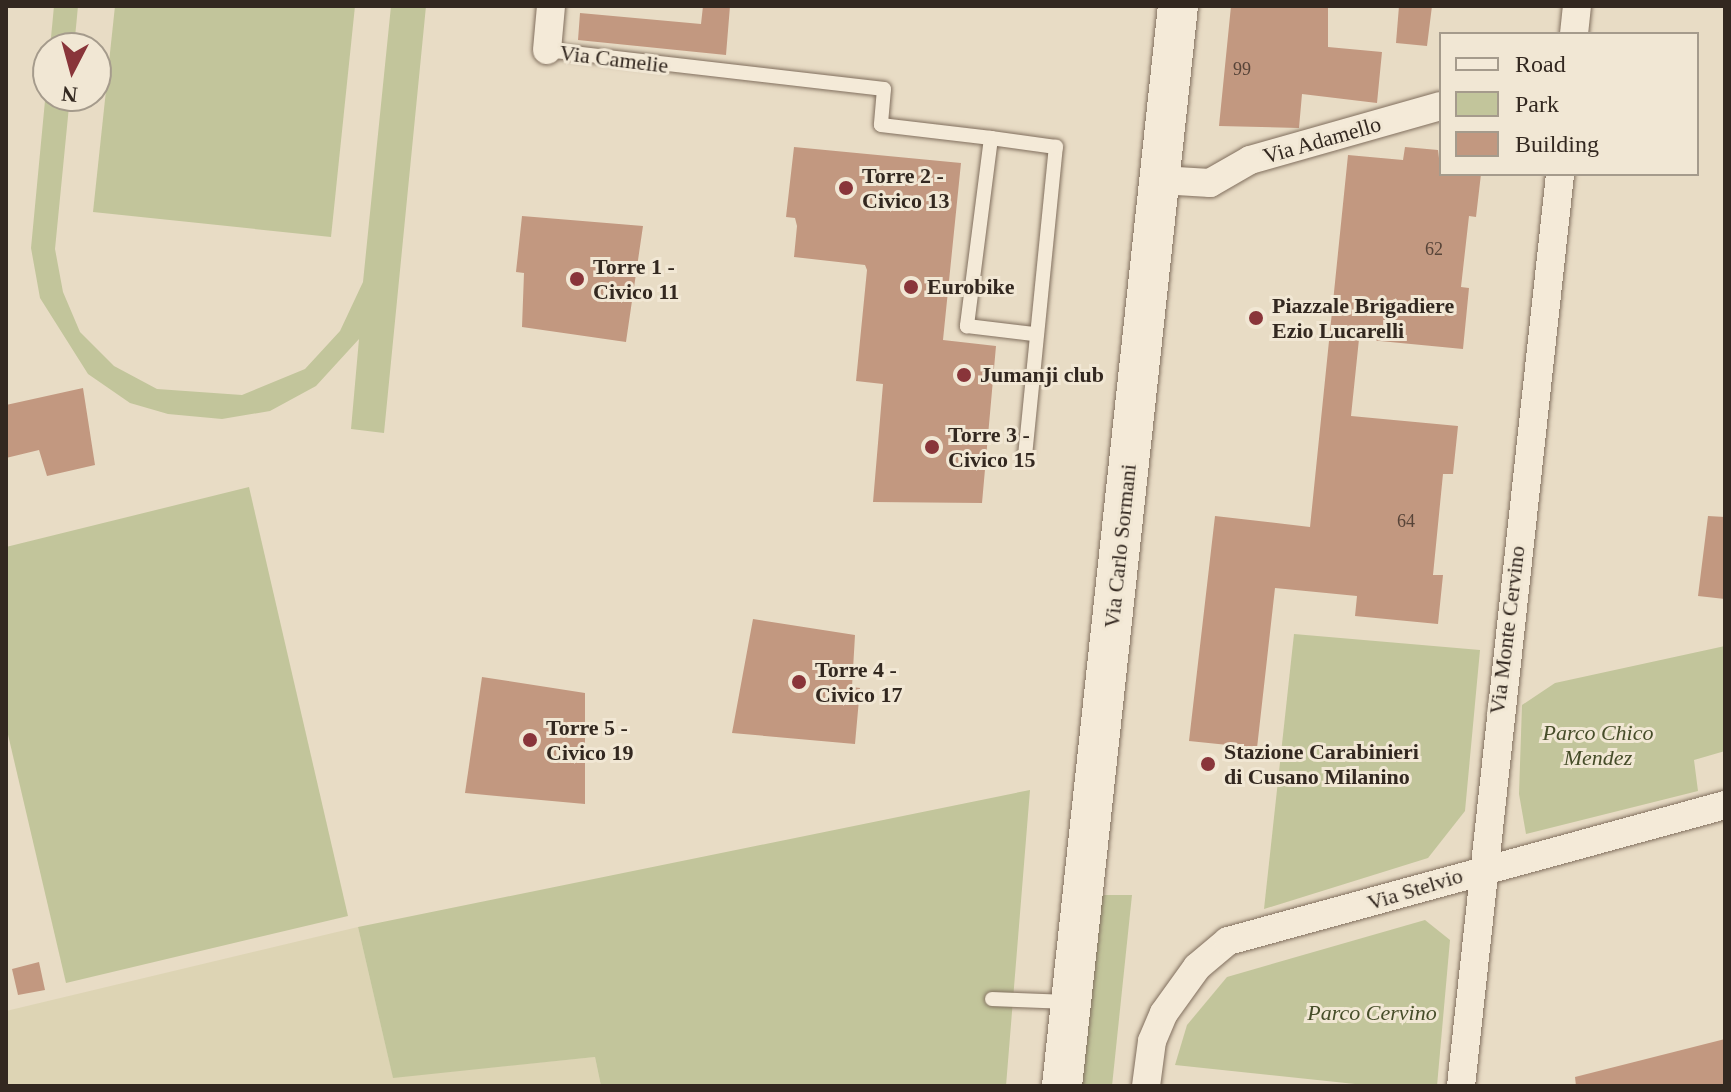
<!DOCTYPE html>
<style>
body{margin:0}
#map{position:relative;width:1731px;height:1092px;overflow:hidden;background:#e8dcc5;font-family:Georgia,serif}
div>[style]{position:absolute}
.farmland>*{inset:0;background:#ddd4b4}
.green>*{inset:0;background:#c2c59b}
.building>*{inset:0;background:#c29880}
.roads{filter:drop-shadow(0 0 2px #816f5e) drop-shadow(0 0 2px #816f5e)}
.service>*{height:14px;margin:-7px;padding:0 7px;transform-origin:7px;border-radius:7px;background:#f4ead8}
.minor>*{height:28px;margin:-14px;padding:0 14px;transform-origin:14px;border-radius:14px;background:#f4ead8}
.secondary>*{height:40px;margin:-20px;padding:0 20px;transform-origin:20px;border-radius:20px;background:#f4ead8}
.dots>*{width:22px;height:22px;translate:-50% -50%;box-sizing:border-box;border:4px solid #f1e7d4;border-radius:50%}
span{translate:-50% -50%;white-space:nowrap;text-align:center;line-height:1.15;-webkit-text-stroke:6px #f1e7d4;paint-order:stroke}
.number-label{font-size:18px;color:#574438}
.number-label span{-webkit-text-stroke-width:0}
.street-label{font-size:22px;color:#332820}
.poi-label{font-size:22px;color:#332820;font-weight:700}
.left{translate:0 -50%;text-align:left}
.park-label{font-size:22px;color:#464d29;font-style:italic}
.frame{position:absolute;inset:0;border:8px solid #332820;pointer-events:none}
.legend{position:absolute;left:1439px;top:32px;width:260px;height:144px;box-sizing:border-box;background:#f1e7d4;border:2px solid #a59b8c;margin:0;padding:10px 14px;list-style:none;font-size:24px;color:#332820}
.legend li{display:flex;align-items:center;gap:16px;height:40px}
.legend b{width:40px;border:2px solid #a59b8c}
.north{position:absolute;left:32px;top:32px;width:80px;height:80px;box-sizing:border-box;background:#f1e7d4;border:2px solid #a59b8c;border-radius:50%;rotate:186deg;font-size:22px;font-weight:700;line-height:32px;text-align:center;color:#332820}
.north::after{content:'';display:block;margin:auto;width:28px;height:36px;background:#89353a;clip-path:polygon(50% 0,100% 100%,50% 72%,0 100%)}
</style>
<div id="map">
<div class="farmland">
<div style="clip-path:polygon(358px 927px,393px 1077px,595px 1057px,601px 1086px,6px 1086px,6px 1011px)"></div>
</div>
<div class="green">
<div style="clip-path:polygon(54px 6px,78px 6px,74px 48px,50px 48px)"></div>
<div style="clip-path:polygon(115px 6px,355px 6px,331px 237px,93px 212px)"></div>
<div style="clip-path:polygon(391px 6px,426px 6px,384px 433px,351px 429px,359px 339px,316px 386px,270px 411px,222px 419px,168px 414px,130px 403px,88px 374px,40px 298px,31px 248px,48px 69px,48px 96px,70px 96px,55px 249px,63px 292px,80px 332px,114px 366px,157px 389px,242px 395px,305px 369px,340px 331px,363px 282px)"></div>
<div style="clip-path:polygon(249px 487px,348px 916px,66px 983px,6px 726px,6px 547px)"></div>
<div style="clip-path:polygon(1294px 634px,1480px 650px,1465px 811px,1428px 858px,1264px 909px)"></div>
<div style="clip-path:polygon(1725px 646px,1725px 751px,1694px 760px,1698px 791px,1526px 834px,1519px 794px,1522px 705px,1555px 683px)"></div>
<div style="clip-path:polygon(1030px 790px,1006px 1086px,601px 1086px,595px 1057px,393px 1078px,358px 927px)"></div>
<div style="clip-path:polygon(1102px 895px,1132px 895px,1112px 1086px,1081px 1086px)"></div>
<div style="clip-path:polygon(1425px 920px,1450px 940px,1437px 1086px,1374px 1086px,1175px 1065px,1187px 1025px,1227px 977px)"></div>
</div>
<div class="building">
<div style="clip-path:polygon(703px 6px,730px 6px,726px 55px,578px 40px,580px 13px,701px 24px)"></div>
<div style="clip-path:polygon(1231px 6px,1328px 6px,1328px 47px,1382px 52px,1377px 103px,1302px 94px,1299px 128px,1219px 126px)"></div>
<div style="clip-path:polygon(1399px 6px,1432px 6px,1427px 46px,1396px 43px)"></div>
<div style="clip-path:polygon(794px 147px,961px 163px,943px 340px,996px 346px,982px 503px,873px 502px,883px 384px,856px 381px,867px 270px,865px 265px,794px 257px,797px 226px,795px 218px,786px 217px)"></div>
<div style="clip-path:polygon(1405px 147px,1438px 150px,1441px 174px,1481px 174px,1476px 217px,1469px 216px,1461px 287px,1469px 288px,1463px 349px,1359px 339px,1351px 416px,1458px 426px,1453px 474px,1443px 474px,1433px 575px,1443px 575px,1438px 624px,1355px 616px,1357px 596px,1275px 588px,1257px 748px,1189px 741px,1215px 516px,1310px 527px,1348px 155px,1403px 160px)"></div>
<div style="clip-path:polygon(522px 216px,643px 226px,626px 342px,522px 327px,524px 273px,516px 272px)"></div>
<div style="clip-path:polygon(83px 388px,95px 465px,47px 476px,39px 450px,6px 458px,6px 405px)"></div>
<div style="clip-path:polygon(1708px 516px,1725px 517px,1725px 599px,1698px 596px)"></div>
<div style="clip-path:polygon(753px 619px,855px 635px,852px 687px,860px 688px,855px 744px,732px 733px)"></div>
<div style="clip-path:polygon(482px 677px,585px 693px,585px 804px,465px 793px)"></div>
<div style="clip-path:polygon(39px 962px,45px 990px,18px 995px,12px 969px)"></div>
<div style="clip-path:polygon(1725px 1039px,1725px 1086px,1576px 1086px,1575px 1077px)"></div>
</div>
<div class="roads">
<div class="service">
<div style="left:547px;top:50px;width:339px;rotate:6.6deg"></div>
<div style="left:884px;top:89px;width:36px;rotate:95deg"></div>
<div style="left:881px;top:125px;width:111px;rotate:6.7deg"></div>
<div style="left:1025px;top:456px;width:311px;rotate:-84.3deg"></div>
<div style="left:1056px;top:147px;width:66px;rotate:-172.1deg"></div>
<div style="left:991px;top:138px;width:190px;rotate:97.3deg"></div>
<div style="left:967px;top:326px;width:67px;rotate:6.8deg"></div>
<div style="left:992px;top:999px;width:76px;rotate:2.3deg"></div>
</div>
<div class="minor">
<div style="left:1574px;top:34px;width:28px;rotate:-84deg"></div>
<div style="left:547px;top:50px;width:44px;rotate:-84.8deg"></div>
<div style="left:1160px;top:180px;width:50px;rotate:3.4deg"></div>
<div style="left:1210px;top:183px;width:46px;rotate:-29.9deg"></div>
<div style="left:1250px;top:160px;width:198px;rotate:-15.8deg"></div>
<div style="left:1146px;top:1086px;width:45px;rotate:-82.4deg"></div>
<div style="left:1152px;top:1041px;width:30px;rotate:-67deg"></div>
<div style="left:1164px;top:1013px;width:57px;rotate:-54.3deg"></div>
<div style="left:1197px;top:967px;width:40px;rotate:-40deg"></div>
<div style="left:1228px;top:941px;width:515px;rotate:-15.3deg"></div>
<div style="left:1461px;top:1086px;width:917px;rotate:-83.8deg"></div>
</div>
<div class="secondary">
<div style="left:1062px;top:1086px;width:1086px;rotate:-83.87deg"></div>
</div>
</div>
<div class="dots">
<div style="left:846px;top:188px;background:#89353a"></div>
<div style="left:577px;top:279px;background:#89353a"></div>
<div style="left:911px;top:287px;background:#89353a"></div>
<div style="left:1256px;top:318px;background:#89353a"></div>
<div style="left:964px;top:375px;background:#89353a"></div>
<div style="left:932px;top:447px;background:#89353a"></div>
<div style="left:799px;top:682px;background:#89353a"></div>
<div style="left:530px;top:740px;background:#89353a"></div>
<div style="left:1208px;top:764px;background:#89353a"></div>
</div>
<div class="number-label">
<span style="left:1242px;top:69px">99</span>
<span style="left:1434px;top:249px">62</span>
<span style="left:1406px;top:521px">64</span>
</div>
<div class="street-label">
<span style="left:614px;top:59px;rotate:7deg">Via Camelie</span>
<span style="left:1322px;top:140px;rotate:-16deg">Via Adamello</span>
<span style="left:1120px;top:546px;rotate:-84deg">Via Carlo Sormani</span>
<span style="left:1507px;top:630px;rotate:-83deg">Via Monte Cervino</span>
<span style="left:1415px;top:889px;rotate:-17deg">Via Stelvio</span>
</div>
<div class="poi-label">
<span class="left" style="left:862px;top:188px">Torre 2 -<br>Civico 13</span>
<span class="left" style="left:593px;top:279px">Torre 1 -<br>Civico 11</span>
<span class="left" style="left:927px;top:287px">Eurobike</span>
<span class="left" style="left:1272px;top:318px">Piazzale Brigadiere<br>Ezio Lucarelli</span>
<span class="left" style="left:980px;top:375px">Jumanji club</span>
<span class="left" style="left:948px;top:447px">Torre 3 -<br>Civico 15</span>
<span class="left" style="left:815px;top:682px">Torre 4 -<br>Civico 17</span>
<span class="left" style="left:546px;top:740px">Torre 5 -<br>Civico 19</span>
<span class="left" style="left:1224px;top:764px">Stazione Carabinieri<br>di Cusano Milanino</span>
</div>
<div class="park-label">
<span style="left:1598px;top:745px">Parco Chico<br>Mendez</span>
<span style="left:1372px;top:1013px">Parco Cervino</span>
</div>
<div class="frame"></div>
<ul class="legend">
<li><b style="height:10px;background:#f4ead8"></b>Road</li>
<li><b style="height:22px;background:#c2c59b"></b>Park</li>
<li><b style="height:22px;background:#c29880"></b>Building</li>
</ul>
<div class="north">N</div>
</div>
